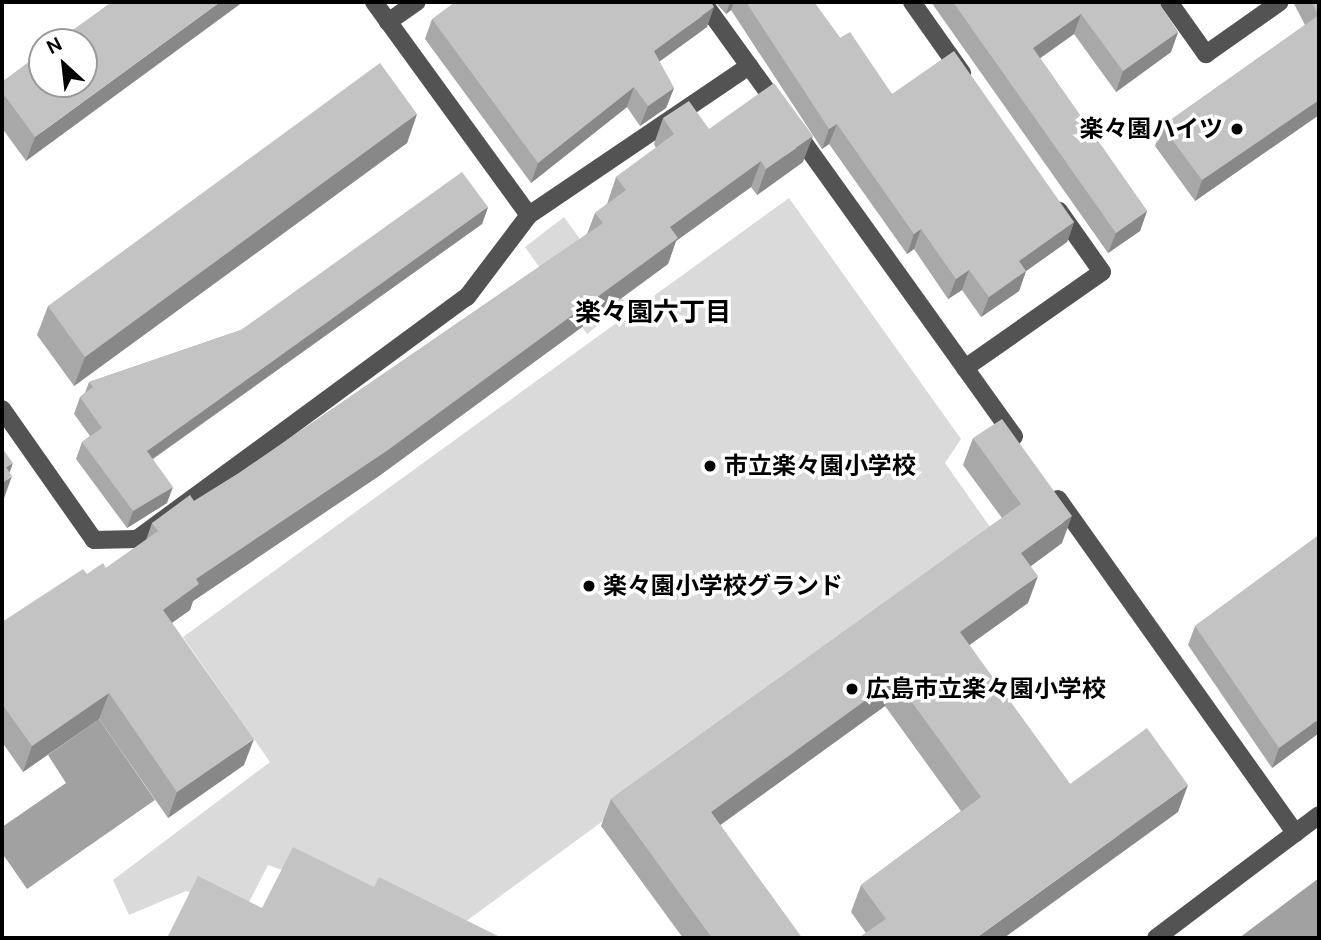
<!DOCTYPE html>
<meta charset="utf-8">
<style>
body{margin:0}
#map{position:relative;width:1321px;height:940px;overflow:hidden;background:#fff;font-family:"DM Sans","Noto Sans JP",sans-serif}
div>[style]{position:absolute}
.green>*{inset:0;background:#dadada}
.water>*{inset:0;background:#a1a1a1}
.minor>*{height:18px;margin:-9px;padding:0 9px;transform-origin:9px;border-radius:9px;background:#535353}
.wall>*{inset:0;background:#a8a8a8}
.shaded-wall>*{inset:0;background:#888}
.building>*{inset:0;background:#c3c3c3}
.dots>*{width:19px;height:19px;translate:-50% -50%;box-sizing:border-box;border:4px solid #fff;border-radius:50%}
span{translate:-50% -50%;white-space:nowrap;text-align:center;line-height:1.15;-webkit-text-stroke:7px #fff;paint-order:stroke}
.poi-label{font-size:24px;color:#000;font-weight:700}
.right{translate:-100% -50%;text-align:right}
.left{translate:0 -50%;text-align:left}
.neighbourhood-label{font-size:26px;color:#000;font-weight:700}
.frame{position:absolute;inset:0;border:4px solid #000;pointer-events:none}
.north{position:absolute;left:28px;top:28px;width:70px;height:70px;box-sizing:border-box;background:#fff;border:2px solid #999;border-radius:50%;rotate:333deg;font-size:19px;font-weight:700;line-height:28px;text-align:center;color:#000}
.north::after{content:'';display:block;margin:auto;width:24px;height:32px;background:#000;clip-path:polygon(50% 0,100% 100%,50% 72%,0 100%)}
</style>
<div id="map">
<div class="green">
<div style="clip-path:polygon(789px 198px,961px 439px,945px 463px,995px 534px,454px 930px,268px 865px,243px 914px,186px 891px,129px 915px,113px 880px,270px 762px,183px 637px)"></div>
<div style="clip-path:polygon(564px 217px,626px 303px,587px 334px,525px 247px)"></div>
</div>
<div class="water">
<div style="clip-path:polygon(99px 719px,155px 800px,27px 889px,2px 853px,2px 827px,66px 783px,48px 755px)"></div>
<div style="clip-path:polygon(1319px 878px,1319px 938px,1239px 938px)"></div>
</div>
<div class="minor">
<div style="left:374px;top:2px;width:263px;rotate:54deg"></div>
<div style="left:703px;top:2px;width:128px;rotate:54.2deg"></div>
<div style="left:912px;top:2px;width:87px;rotate:54.8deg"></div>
<div style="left:1169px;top:2px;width:64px;rotate:54.6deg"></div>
<div style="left:1206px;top:54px;width:90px;rotate:-35.1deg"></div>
<div style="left:388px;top:22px;width:35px;rotate:-35deg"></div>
<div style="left:794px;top:129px;width:378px;rotate:54.4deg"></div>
<div style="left:965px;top:368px;width:167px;rotate:-35deg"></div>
<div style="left:1102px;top:272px;width:75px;rotate:-125.2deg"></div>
<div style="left:2px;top:409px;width:160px;rotate:54.9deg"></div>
<div style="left:94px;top:540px;width:43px;rotate:-1.3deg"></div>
<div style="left:137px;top:539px;width:409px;rotate:-36.3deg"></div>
<div style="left:467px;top:297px;width:103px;rotate:-52.9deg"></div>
<div style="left:529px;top:215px;width:266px;rotate:-34.1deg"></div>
<div style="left:1058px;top:499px;width:410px;rotate:54.6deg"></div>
<div style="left:1156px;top:938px;width:204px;rotate:-37deg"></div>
</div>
<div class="wall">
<div style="clip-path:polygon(112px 2px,26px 161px,2px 128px,2px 82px)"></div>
<div style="clip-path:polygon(715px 2px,814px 2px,840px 38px,892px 94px,1074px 222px,1067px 242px,1026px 271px,1019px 291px,981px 317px,962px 290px,948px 299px,914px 249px,907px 254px,829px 144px,822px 149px,731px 10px,726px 14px)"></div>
<div style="clip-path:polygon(931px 2px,1158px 2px,1178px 32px,1171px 52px,1116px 92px,1074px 34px,1040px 58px,1147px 211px,1140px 231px,1108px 253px)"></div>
<div style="clip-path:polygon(1293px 2px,1319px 2px,1319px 115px,1195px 201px,1155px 146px,1162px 126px,1305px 25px)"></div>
<div style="clip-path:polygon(432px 19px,707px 27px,659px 62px,674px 88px,666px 108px,640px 126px,627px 107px,531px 183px,425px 39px)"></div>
<div style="clip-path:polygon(417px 114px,407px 143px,74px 386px,37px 335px,48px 306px)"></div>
<div style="clip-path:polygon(663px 118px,709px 129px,803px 162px,757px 195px,751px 187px,676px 241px,668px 264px,379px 476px,193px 601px,190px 610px,172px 623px,244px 765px,168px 818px,99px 719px,23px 772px,2px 742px,2px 622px,87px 574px,106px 568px,146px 540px,152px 523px,194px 501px,239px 473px,587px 234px,595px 213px,607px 204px,616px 177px,656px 148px,654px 144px)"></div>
<div style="clip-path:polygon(488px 207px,482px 224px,153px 459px,167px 503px,127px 528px,76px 459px,82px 442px,90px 436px,74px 414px,80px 397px,85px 393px,89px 382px,241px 330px)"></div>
<div style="clip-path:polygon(973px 438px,1062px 543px,1031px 566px,1028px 603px,969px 645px,1070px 784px,1178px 812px,866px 933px,851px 912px,861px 885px,961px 811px,885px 706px,720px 825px,802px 938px,683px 938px,601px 826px,611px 799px,1002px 518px,963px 465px)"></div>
<div style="clip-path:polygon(1319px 535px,1319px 733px,1272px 768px,1188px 645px,1195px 626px)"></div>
</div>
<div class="shaded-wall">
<div style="clip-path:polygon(220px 2px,243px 2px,26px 161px,35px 137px)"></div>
<div style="clip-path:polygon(730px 2px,734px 2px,731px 10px,726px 14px)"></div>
<div style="clip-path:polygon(714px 7px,707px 27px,646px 71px,654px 51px)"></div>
<div style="clip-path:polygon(1081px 14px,1074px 34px,1025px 69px,1033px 48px)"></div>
<div style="clip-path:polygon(1178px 32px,1171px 52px,1116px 92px,1123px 71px)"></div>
<div style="clip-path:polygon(634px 87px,627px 107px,531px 183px,538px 163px)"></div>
<div style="clip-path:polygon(674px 88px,666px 108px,640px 126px,648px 106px)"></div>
<div style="clip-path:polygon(1319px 100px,1319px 115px,1195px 201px,1202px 180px)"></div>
<div style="clip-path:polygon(417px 114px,407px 143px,74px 386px,85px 357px)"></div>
<div style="clip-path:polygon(837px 124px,829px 144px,822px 149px,829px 129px)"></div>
<div style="clip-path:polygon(813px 136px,803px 162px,757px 195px,766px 169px)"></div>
<div style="clip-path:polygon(761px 161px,751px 187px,676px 241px,668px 264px,379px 476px,193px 601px,190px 610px,153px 636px,163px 610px,196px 579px,670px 227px)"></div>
<div style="clip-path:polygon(488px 207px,482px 224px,141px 467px,147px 451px)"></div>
<div style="clip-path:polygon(1147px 211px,1140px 231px,1108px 253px,1116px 233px)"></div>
<div style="clip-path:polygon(1074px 222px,1067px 242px,1012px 281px,1019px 261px)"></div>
<div style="clip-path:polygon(921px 229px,914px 249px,907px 254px,914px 234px)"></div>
<div style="clip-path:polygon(969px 270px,962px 290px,948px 299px,956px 279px)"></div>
<div style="clip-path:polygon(1026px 271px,1019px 291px,981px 317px,989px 297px)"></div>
<div style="clip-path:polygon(13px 463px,7px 480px,12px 476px,2px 504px,2px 480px,6px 467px)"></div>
<div style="clip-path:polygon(173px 487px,167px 503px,127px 528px,133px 511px)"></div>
<div style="clip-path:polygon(1072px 516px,1062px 543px,1012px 580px,1021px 553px)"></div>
<div style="clip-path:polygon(1038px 576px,1028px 603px,950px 659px,960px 632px)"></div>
<div style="clip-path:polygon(895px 679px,885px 706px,701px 839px,711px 812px)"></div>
<div style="clip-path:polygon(109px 693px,99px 719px,23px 772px,32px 746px)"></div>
<div style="clip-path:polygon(1319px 719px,1319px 733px,1272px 768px,1279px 748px)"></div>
<div style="clip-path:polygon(254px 739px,244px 765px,168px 818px,177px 792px)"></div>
<div style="clip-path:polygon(1188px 785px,1178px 812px,1004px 938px,976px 938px)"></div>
</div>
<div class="building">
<div style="clip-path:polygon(112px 2px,220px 2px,35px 137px,2px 92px,2px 82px,42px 52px,42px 84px,84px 84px,84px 42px,56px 42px)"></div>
<div style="clip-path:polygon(455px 2px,711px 2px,714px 7px,654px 51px,674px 88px,648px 106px,634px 87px,538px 163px,432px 19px)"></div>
<div style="clip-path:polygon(746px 2px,814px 2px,840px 38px,850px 32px,892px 94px,954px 51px,1074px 222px,1019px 261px,1026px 271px,989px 297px,969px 270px,956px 279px,921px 229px,914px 234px,837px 124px,829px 129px)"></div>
<div style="clip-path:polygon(953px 2px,1158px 2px,1178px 32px,1123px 71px,1081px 14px,1033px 48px,1147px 211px,1116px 233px)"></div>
<div style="clip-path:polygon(1311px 2px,1319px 2px,1319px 100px,1202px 180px,1162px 126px,1319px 15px)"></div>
<div style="clip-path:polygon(380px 63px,417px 114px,85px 357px,48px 306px)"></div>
<div style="clip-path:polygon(774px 83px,813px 136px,766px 169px,761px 161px,670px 227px,678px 238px,388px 450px,196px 579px,199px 584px,163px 610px,254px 739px,177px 792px,109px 693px,32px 746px,2px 704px,2px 622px,83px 569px,87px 574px,103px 563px,106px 568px,158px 531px,152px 523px,190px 495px,194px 501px,239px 473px,603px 223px,595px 213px,626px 190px,616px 177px,674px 134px,663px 118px,689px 101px,709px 129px)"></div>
<div style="clip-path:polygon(462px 172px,488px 207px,147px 451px,173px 487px,133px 511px,82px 442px,102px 428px,80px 397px,93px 387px,89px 382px,241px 330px)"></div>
<div style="clip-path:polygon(1002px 419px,1072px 516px,1021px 553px,1038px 576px,960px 632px,1070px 784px,1147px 728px,1188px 785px,976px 938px,858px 938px,886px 919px,861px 885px,981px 797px,895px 679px,711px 812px,802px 938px,712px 938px,611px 799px,1021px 504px,973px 438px)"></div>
<div style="clip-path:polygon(2px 448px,13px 463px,6px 467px,12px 476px,2px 483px)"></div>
<div style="clip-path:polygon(1319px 535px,1319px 719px,1279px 748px,1195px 626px)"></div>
<div style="clip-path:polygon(293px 847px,374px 887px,379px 877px,502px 938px,167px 938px,198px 876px,262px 908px)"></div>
</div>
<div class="dots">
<div style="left:1237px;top:129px;background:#000"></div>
<div style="left:710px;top:466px;background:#000"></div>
<div style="left:589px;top:586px;background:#000"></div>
<div style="left:852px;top:689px;background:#000"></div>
</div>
<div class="poi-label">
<span class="right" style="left:1223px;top:129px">楽々園ハイツ</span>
<span class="left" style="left:724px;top:466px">市立楽々園小学校</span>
<span class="left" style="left:603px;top:586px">楽々園小学校グランド</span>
<span class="left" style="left:866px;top:689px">広島市立楽々園小学校</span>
</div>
<div class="neighbourhood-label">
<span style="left:653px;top:313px">楽々園六丁目</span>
</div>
<div class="frame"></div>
<div class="north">N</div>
</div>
